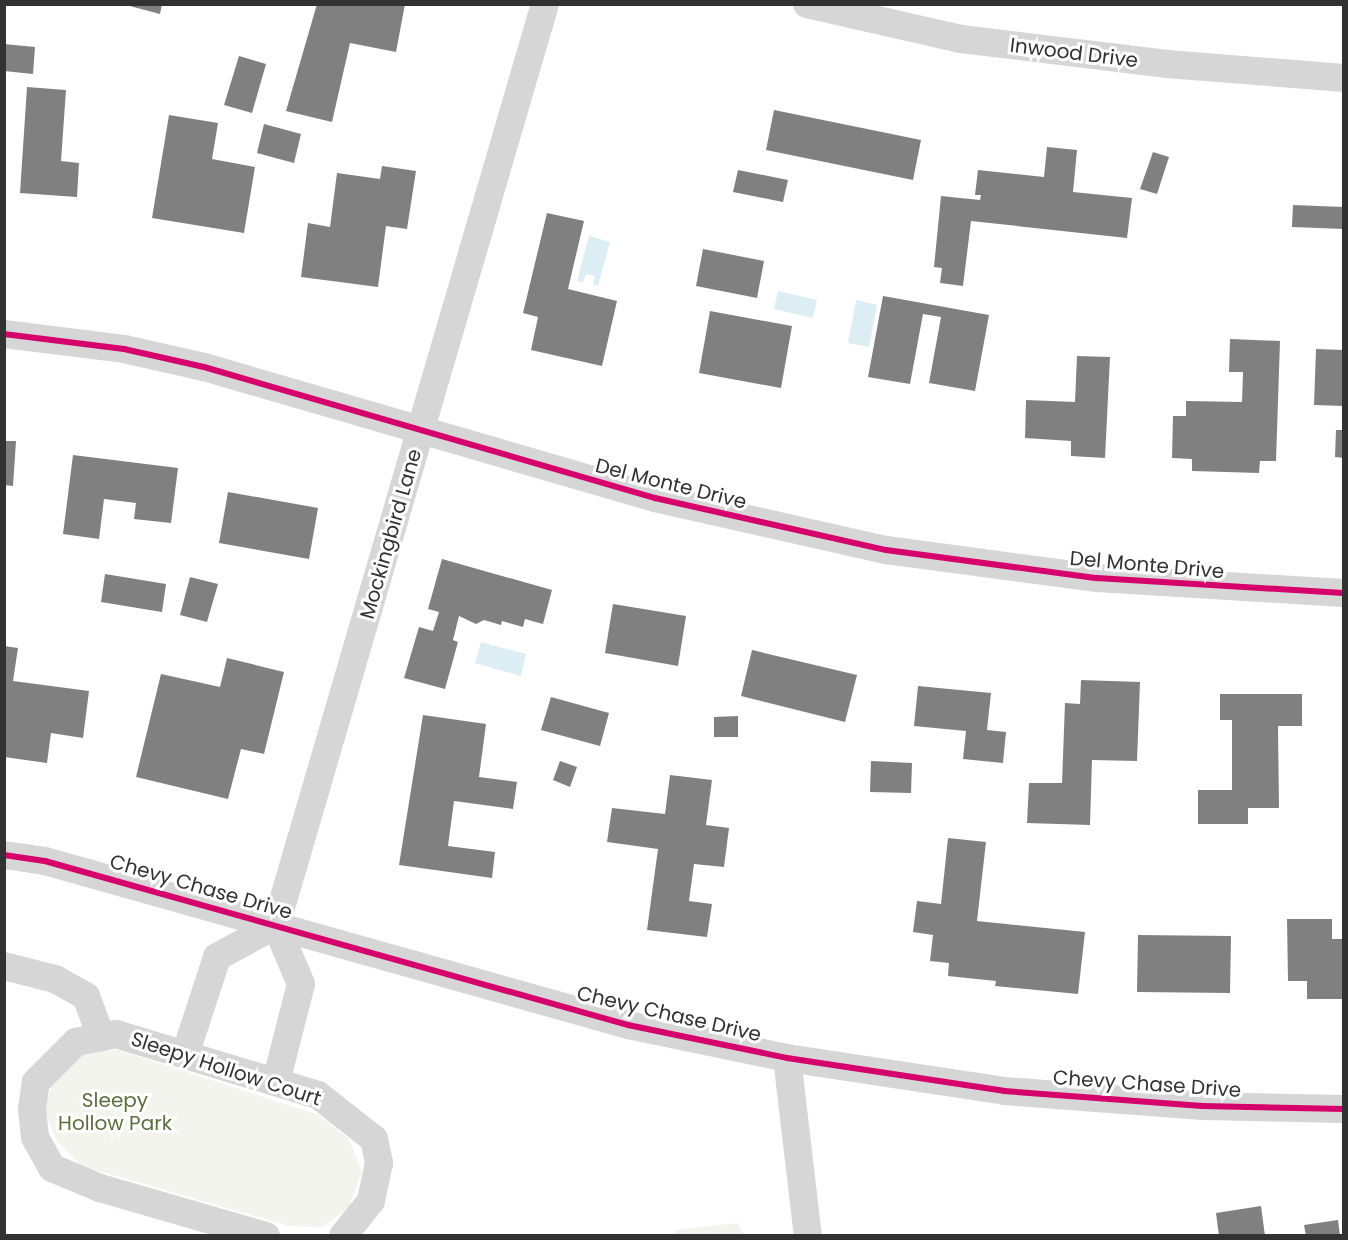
<!DOCTYPE html>
<style>
body{margin:0}
#map{position:relative;width:1348px;height:1240px;overflow:hidden;background:#fff;font-family:Poppins,sans-serif}
div>[style]{position:absolute}
.green>*{inset:0;background:#f2f4ed}
.water>*{inset:0;background:#dcedf3}
.building>*{inset:0;background:#808080}
.minor>*{height:28px;margin:-14px;padding:0 14px;transform-origin:14px;border-radius:14px;background:#d6d6d6}
.cycleway>*{height:6px;margin:-3px;padding:0 3px;transform-origin:3px;border-radius:3px;background:#d6006c}
span{translate:-50% -50%;white-space:nowrap;text-align:center;line-height:1.15;-webkit-text-stroke:6px #fff;paint-order:stroke}
.street-label{font-size:20px;color:#323232}
.park-label{font-size:20px;color:#5b6f3e}
.frame{position:absolute;inset:0;border:6px solid #323232;pointer-events:none}
</style>
<div id="map">
<div class="green">
<div style="clip-path:polygon(119px 1050px,319px 1115px,349px 1139px,362px 1171px,349px 1207px,323px 1227px,289px 1226px,82px 1166px,56px 1140px,44px 1109px,55px 1075px,84px 1051px)"></div>
<div style="clip-path:polygon(738px 1223px,744px 1235px,673px 1235px,676px 1230px)"></div>
</div>
<div class="water">
<div style="clip-path:polygon(589px 236px,610px 242px,598px 286px,593px 284px,595px 276px,586px 274px,583px 282px,577px 281px)"></div>
<div style="clip-path:polygon(778px 291px,817px 300px,813px 318px,774px 309px)"></div>
<div style="clip-path:polygon(856px 300px,877px 305px,869px 347px,848px 343px)"></div>
<div style="clip-path:polygon(481px 642px,526px 654px,521px 676px,475px 663px)"></div>
</div>
<div class="building">
<div style="clip-path:polygon(122px 4px,162px 4px,160px 14px)"></div>
<div style="clip-path:polygon(317px 4px,405px 4px,396px 52px,350px 43px,332px 122px,286px 111px)"></div>
<div style="clip-path:polygon(4px 44px,35px 47px,33px 74px,4px 71px)"></div>
<div style="clip-path:polygon(239px 56px,266px 64px,252px 113px,224px 105px)"></div>
<div style="clip-path:polygon(27px 87px,66px 90px,61px 161px,79px 163px,77px 197px,20px 193px)"></div>
<div style="clip-path:polygon(774px 110px,921px 140px,913px 180px,766px 150px)"></div>
<div style="clip-path:polygon(169px 115px,218px 123px,212px 159px,255px 167px,244px 233px,152px 218px)"></div>
<div style="clip-path:polygon(264px 124px,301px 134px,294px 163px,257px 153px)"></div>
<div style="clip-path:polygon(1047px 147px,1077px 150px,1073px 192px,1132px 198px,1127px 238px,971px 221px,963px 286px,940px 283px,942px 268px,934px 267px,941px 196px,980px 200px,981px 195px,975px 195px,978px 170px,1044px 177px)"></div>
<div style="clip-path:polygon(1153px 152px,1169px 157px,1157px 194px,1140px 189px)"></div>
<div style="clip-path:polygon(382px 166px,416px 171px,407px 229px,386px 226px,378px 287px,301px 277px,308px 223px,330px 227px,337px 173px,380px 179px)"></div>
<div style="clip-path:polygon(738px 170px,788px 180px,783px 202px,733px 192px)"></div>
<div style="clip-path:polygon(1293px 205px,1344px 207px,1344px 229px,1292px 227px)"></div>
<div style="clip-path:polygon(547px 213px,584px 221px,568px 289px,617px 301px,602px 366px,531px 350px,538px 317px,523px 313px)"></div>
<div style="clip-path:polygon(703px 249px,764px 261px,757px 298px,696px 286px)"></div>
<div style="clip-path:polygon(883px 296px,989px 315px,975px 391px,929px 383px,941px 317px,923px 314px,910px 384px,868px 377px)"></div>
<div style="clip-path:polygon(710px 311px,792px 326px,781px 388px,699px 373px)"></div>
<div style="clip-path:polygon(1230px 339px,1280px 341px,1276px 461px,1260px 461px,1259px 473px,1192px 471px,1192px 459px,1172px 458px,1173px 416px,1186px 416px,1186px 401px,1242px 402px,1243px 372px,1229px 372px)"></div>
<div style="clip-path:polygon(1316px 349px,1344px 350px,1344px 406px,1314px 405px)"></div>
<div style="clip-path:polygon(1077px 356px,1110px 357px,1105px 458px,1071px 456px,1071px 441px,1025px 438px,1026px 400px,1075px 402px)"></div>
<div style="clip-path:polygon(1336px 430px,1344px 430px,1344px 458px,1335px 457px)"></div>
<div style="clip-path:polygon(4px 441px,16px 441px,13px 486px,4px 485px)"></div>
<div style="clip-path:polygon(73px 455px,178px 468px,171px 523px,134px 519px,136px 503px,104px 499px,99px 539px,63px 534px)"></div>
<div style="clip-path:polygon(228px 492px,318px 508px,309px 559px,219px 543px)"></div>
<div style="clip-path:polygon(442px 559px,552px 590px,543px 624px,525px 619px,523px 627px,502px 621px,501px 625px,484px 620px,476px 624px,459px 616px,453px 640px,458px 642px,445px 689px,404px 678px,419px 627px,433px 631px,439px 612px,428px 609px)"></div>
<div style="clip-path:polygon(105px 574px,166px 584px,162px 612px,101px 602px)"></div>
<div style="clip-path:polygon(190px 577px,218px 584px,207px 622px,180px 615px)"></div>
<div style="clip-path:polygon(613px 604px,686px 616px,678px 666px,605px 653px)"></div>
<div style="clip-path:polygon(4px 646px,18px 648px,13px 681px,89px 691px,83px 738px,51px 733px,47px 763px,4px 757px)"></div>
<div style="clip-path:polygon(752px 650px,857px 675px,845px 722px,741px 696px)"></div>
<div style="clip-path:polygon(227px 658px,284px 672px,264px 754px,241px 749px,228px 799px,136px 777px,161px 674px,220px 687px)"></div>
<div style="clip-path:polygon(1081px 680px,1140px 682px,1137px 761px,1092px 760px,1090px 825px,1027px 823px,1029px 783px,1062px 783px,1065px 703px,1080px 704px)"></div>
<div style="clip-path:polygon(918px 686px,991px 693px,987px 730px,1006px 732px,1003px 763px,963px 759px,966px 731px,914px 726px)"></div>
<div style="clip-path:polygon(1220px 694px,1302px 694px,1302px 726px,1278px 726px,1279px 808px,1248px 808px,1248px 824px,1198px 824px,1198px 790px,1232px 790px,1232px 720px,1220px 720px)"></div>
<div style="clip-path:polygon(551px 697px,609px 713px,600px 746px,541px 730px)"></div>
<div style="clip-path:polygon(423px 715px,486px 724px,479px 777px,517px 782px,513px 809px,454px 801px,448px 846px,495px 852px,492px 878px,399px 865px)"></div>
<div style="clip-path:polygon(738px 716px,738px 737px,714px 737px,714px 717px)"></div>
<div style="clip-path:polygon(560px 761px,577px 767px,570px 787px,553px 780px)"></div>
<div style="clip-path:polygon(871px 761px,912px 763px,911px 793px,870px 792px)"></div>
<div style="clip-path:polygon(670px 775px,712px 780px,706px 825px,729px 828px,724px 867px,694px 864px,689px 901px,712px 904px,707px 937px,647px 930px,658px 849px,607px 842px,612px 808px,665px 814px)"></div>
<div style="clip-path:polygon(948px 838px,986px 842px,977px 921px,1085px 932px,1078px 994px,995px 986px,996px 981px,948px 976px,949px 963px,930px 961px,933px 935px,913px 932px,917px 901px,941px 904px)"></div>
<div style="clip-path:polygon(1287px 919px,1332px 919px,1332px 939px,1344px 939px,1344px 999px,1307px 999px,1307px 981px,1288px 981px)"></div>
<div style="clip-path:polygon(1138px 935px,1231px 936px,1230px 993px,1137px 992px)"></div>
<div style="clip-path:polygon(1261px 1206px,1265px 1236px,1219px 1236px,1216px 1213px)"></div>
<div style="clip-path:polygon(1338px 1220px,1340px 1236px,1306px 1236px,1304px 1225px)"></div>
</div>
<div class="minor">
<div style="left:807px;top:4px;width:158px;rotate:12.8deg"></div>
<div style="left:961px;top:39px;width:208px;rotate:6.9deg"></div>
<div style="left:1167px;top:64px;width:178px;rotate:4.5deg"></div>
<div style="left:4px;top:334px;width:121px;rotate:7.1deg"></div>
<div style="left:124px;top:349px;width:82px;rotate:12.7deg"></div>
<div style="left:204px;top:367px;width:470px;rotate:16.2deg"></div>
<div style="left:655px;top:498px;width:237px;rotate:12.7deg"></div>
<div style="left:886px;top:550px;width:213px;rotate:7.6deg"></div>
<div style="left:1097px;top:578px;width:247px;rotate:3.5deg"></div>
<div style="left:4px;top:855px;width:41px;rotate:8.3deg"></div>
<div style="left:45px;top:861px;width:606px;rotate:15.71deg"></div>
<div style="left:628px;top:1025px;width:162px;rotate:11.7deg"></div>
<div style="left:787px;top:1058px;width:219px;rotate:8.6deg"></div>
<div style="left:1004px;top:1091px;width:199px;rotate:4.3deg"></div>
<div style="left:1202px;top:1106px;width:142px;rotate:1.2deg"></div>
<div style="left:4px;top:966px;width:53px;rotate:14.3deg"></div>
<div style="left:55px;top:979px;width:35px;rotate:29deg"></div>
<div style="left:86px;top:996px;width:44px;rotate:69.9deg"></div>
<div style="left:185px;top:1055px;width:103px;rotate:-71.9deg"></div>
<div style="left:217px;top:957px;width:67px;rotate:-28.5deg"></div>
<div style="left:787px;top:1058px;width:179px;rotate:83.3deg"></div>
<div style="left:276px;top:1082px;width:101px;rotate:-75.7deg"></div>
<div style="left:301px;top:984px;width:64px;rotate:-113deg"></div>
<div style="left:276px;top:925px;width:959px;rotate:-73.72deg"></div>
<div style="left:266px;top:1236px;width:173px;rotate:-163.9deg"></div>
<div style="left:100px;top:1188px;width:52px;rotate:-157.4deg"></div>
<div style="left:52px;top:1168px;width:35px;rotate:-119deg"></div>
<div style="left:35px;top:1137px;width:28px;rotate:-96deg"></div>
<div style="left:32px;top:1109px;width:27px;rotate:-82deg"></div>
<div style="left:36px;top:1082px;width:57px;rotate:-45deg"></div>
<div style="left:76px;top:1042px;width:41px;rotate:-11.3deg"></div>
<div style="left:116px;top:1034px;width:211px;rotate:16.8deg"></div>
<div style="left:318px;top:1095px;width:71px;rotate:38.2deg"></div>
<div style="left:374px;top:1139px;width:25px;rotate:78deg"></div>
<div style="left:379px;top:1163px;width:39px;rotate:102deg"></div>
<div style="left:371px;top:1201px;width:45px;rotate:128.7deg"></div>
</div>
<div class="cycleway">
<div style="left:4px;top:334px;width:121px;rotate:7.1deg"></div>
<div style="left:124px;top:349px;width:82px;rotate:12.7deg"></div>
<div style="left:204px;top:367px;width:470px;rotate:16.2deg"></div>
<div style="left:655px;top:498px;width:237px;rotate:12.7deg"></div>
<div style="left:886px;top:550px;width:213px;rotate:7.6deg"></div>
<div style="left:1097px;top:578px;width:247px;rotate:3.5deg"></div>
<div style="left:4px;top:855px;width:41px;rotate:8.3deg"></div>
<div style="left:45px;top:861px;width:606px;rotate:15.71deg"></div>
<div style="left:628px;top:1025px;width:162px;rotate:11.7deg"></div>
<div style="left:787px;top:1058px;width:219px;rotate:8.6deg"></div>
<div style="left:1004px;top:1091px;width:199px;rotate:4.3deg"></div>
<div style="left:1202px;top:1106px;width:142px;rotate:1.2deg"></div>
</div>
<div class="street-label">
<span style="left:1074px;top:53px;rotate:7deg">Inwood Drive</span>
<span style="left:671px;top:484px;rotate:14deg">Del Monte Drive</span>
<span style="left:391px;top:534px;rotate:-74deg">Mockingbird Lane</span>
<span style="left:1147px;top:565px;rotate:5deg">Del Monte Drive</span>
<span style="left:201px;top:887px;rotate:16deg">Chevy Chase Drive</span>
<span style="left:669px;top:1014px;rotate:13deg">Chevy Chase Drive</span>
<span style="left:226px;top:1069px;rotate:18deg">Sleepy Hollow Court</span>
<span style="left:1147px;top:1084px;rotate:4deg">Chevy Chase Drive</span>
</div>
<div class="park-label">
<span style="left:115px;top:1112px">Sleepy<br>Hollow Park</span>
</div>
<div class="frame"></div>
</div>
